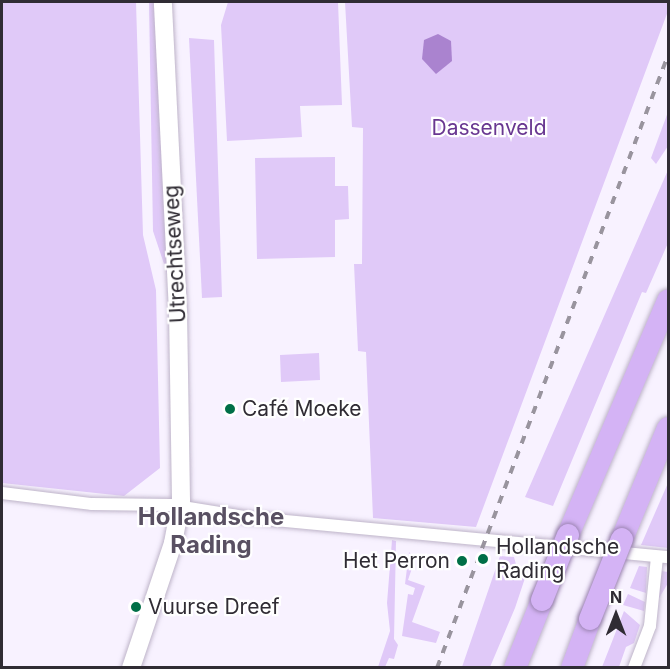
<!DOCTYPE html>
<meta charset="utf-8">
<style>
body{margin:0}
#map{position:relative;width:670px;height:669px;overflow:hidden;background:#f8f2ff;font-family:Inter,sans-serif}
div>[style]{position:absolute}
.green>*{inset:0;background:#e0c9f8}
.water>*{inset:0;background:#aa83cf}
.roads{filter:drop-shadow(0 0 2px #beb4c9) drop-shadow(0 0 2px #beb4c9)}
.minor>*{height:12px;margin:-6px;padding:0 6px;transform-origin:6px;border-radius:6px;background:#fff}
.secondary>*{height:18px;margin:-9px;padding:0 9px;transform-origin:9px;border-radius:9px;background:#fff}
.motorway>*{height:22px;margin:-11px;padding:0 11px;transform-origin:11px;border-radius:11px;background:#d4b3f5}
.rail>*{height:4px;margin-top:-2px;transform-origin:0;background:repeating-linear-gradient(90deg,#99949e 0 8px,transparent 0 16px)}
.bridges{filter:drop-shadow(0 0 2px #9b84b1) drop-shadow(0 0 2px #9b84b1)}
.motorway-bridge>*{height:22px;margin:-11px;padding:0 11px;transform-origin:11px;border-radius:11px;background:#d4b3f5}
.dots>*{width:16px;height:16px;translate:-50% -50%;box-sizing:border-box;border:3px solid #fff;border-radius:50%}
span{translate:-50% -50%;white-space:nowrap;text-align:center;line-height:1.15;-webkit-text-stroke:4.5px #fff;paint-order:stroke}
.park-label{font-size:21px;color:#693791}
.street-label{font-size:21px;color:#302c34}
.poi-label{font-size:21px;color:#302c34}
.left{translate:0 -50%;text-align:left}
.right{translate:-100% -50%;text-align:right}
.quarter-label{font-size:24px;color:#595062;font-weight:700}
.frame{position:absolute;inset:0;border:3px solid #302c34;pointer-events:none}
.north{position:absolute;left:586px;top:585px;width:60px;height:60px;-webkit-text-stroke:4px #fff;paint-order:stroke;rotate:0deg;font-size:16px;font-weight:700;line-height:24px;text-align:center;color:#302c34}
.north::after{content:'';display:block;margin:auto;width:21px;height:27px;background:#302c34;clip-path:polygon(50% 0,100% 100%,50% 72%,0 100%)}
</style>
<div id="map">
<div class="green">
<div style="clip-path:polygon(2px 2px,136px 2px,143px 235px,156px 290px,160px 468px,124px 496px,2px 483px)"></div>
<div style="clip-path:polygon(149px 2px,156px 2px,168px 276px,153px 231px)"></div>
<div style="clip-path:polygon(228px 2px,338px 2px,342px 105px,300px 106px,302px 137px,227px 141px,221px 25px)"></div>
<div style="clip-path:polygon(345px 2px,668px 2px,668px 11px,476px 527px,373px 518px,366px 352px,358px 351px,354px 264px,362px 264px,363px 128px,352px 127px)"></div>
<div style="clip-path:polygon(189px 38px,214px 40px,222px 297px,202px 298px)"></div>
<div style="clip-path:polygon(668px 112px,668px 146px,656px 164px,651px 158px)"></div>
<div style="clip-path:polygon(335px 157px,335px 186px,348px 186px,349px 219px,335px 220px,335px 257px,257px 259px,255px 158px)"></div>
<div style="clip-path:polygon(668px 170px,668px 243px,646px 293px,642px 292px,553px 506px,525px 497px)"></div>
<div style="clip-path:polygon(319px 353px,320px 380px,281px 382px,280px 355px)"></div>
<div style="clip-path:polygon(668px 483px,668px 548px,641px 545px)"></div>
<div style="clip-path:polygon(392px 540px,396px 541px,394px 639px,398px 645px,394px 659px,389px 658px,385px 667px,378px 667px,390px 631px,387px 603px)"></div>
<div style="clip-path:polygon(409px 552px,415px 559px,408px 580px,425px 586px,412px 622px,440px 632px,436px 643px,402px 636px,408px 594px,413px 595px,415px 588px,405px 584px)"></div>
<div style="clip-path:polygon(500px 556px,514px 557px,517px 568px,526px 575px,515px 608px,490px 667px,462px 667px)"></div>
<div style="clip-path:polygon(639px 566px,647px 567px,646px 593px,630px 588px)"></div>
<div style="clip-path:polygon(661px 571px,668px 572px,668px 583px,658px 600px)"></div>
<div style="clip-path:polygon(628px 594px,645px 602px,644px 611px,623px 605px)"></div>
<div style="clip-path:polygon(624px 611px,640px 625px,634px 643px,626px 647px,619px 667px,602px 667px)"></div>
</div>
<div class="water">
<div style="clip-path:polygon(438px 34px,451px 41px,452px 61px,436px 74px,422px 59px,424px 40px)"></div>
</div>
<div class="roads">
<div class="minor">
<div style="left:2px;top:493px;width:91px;rotate:7deg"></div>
<div style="left:92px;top:504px;width:78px;rotate:0.7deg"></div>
<div style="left:170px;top:505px;width:75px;rotate:9.2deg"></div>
<div style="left:244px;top:517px;width:426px;rotate:5.4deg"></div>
<div style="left:634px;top:668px;width:45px;rotate:-69.1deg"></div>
<div style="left:650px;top:626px;width:69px;rotate:-84.2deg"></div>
</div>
<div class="secondary">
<div style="left:131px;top:668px;width:132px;rotate:-71.4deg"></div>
<div style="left:173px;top:543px;width:43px;rotate:-79.2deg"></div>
<div style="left:181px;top:501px;width:189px;rotate:-90.9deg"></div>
<div style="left:178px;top:312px;width:310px;rotate:-92.8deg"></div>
</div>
<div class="motorway">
<div style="left:568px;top:535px;width:255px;rotate:-66.9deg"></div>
<div style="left:622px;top:539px;width:120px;rotate:-67.5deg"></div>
<div style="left:515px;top:668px;width:73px;rotate:-68.3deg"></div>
<div style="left:572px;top:668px;width:52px;rotate:-69.8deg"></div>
</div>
</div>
<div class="rail">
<div style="left:437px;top:668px;width:655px;rotate:-69.35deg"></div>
</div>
<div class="bridges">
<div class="motorway-bridge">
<div style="left:542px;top:600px;width:70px;rotate:-68.2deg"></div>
<div style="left:590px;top:619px;width:86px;rotate:-68.2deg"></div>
</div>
</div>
<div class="dots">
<div style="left:230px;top:409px;background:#006f47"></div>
<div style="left:483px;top:559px;background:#006f47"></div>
<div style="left:462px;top:561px;background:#006f47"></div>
<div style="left:136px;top:607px;background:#006f47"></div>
</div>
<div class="park-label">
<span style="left:489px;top:128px">Dassenveld</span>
</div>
<div class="street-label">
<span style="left:175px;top:254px;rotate:-93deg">Utrechtseweg</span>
</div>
<div class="poi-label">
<span class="left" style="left:242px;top:409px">Café Moeke</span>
<span class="left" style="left:496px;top:559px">Hollandsche<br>Rading</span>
<span class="right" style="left:450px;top:561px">Het Perron</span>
<span class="left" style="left:148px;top:607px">Vuurse Dreef</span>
</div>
<div class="quarter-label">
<span style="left:211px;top:531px">Hollandsche<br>Rading</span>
</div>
<div class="frame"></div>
<div class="north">N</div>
</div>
